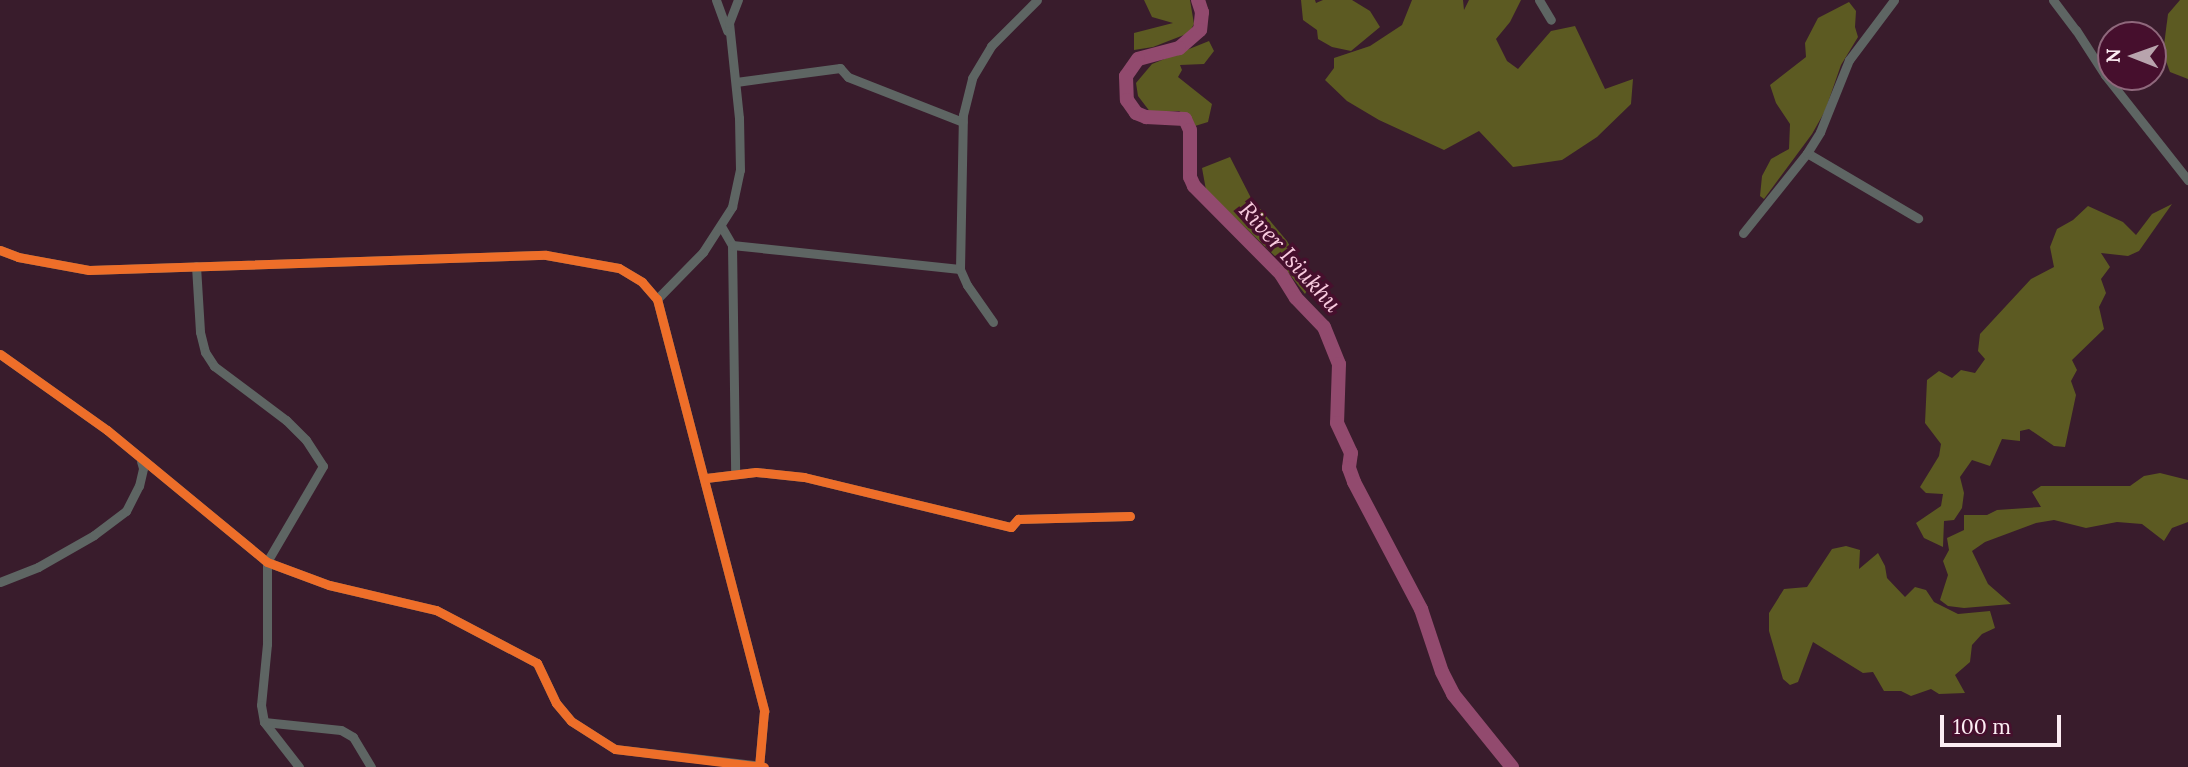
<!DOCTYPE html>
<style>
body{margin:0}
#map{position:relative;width:2188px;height:767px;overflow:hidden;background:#391c2c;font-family:Lora,serif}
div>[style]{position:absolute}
.forest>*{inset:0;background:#5c5a22}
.river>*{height:14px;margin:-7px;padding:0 7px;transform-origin:7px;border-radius:7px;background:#924a6e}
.street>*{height:9px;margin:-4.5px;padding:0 4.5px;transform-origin:4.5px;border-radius:4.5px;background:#5e6563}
.cycleway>*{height:9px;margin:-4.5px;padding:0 4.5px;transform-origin:4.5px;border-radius:4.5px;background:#ee6e29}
span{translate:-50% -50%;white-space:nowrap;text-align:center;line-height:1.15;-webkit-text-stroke:7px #460f2d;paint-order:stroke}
.water-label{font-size:23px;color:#f9cbdf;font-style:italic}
.north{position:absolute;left:2097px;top:21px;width:70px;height:70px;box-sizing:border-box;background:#460f2d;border:2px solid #8f687c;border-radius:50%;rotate:271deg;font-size:19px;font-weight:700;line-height:28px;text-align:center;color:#fcedf3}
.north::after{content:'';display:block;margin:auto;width:24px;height:32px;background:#b8a4ad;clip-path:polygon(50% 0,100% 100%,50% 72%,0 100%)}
.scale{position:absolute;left:1940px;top:715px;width:121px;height:32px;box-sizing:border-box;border:4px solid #fcedf3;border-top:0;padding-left:9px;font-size:21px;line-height:24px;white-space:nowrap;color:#fcedf3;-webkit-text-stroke:5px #460f2d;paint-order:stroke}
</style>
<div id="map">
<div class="forest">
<div style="clip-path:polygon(1144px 0,1190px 0,1194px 24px,1189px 33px,1153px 47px,1134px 50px,1134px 33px,1173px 23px,1152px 17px)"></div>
<div style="clip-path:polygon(1301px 0,1315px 0,1316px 3px,1323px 0,1352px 0,1370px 11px,1380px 27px,1351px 51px,1332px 47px,1318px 39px,1317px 30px,1303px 20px)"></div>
<div style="clip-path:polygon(1412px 0,1463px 0,1464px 10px,1469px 0,1521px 0,1510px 22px,1496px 39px,1507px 61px,1518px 69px,1551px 31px,1575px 26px,1605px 89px,1633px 79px,1631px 104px,1597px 137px,1562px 160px,1513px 167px,1479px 131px,1444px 150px,1379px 120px,1347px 101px,1325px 80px,1334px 68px,1334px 58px,1370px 46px,1402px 25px)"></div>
<div style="clip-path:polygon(2180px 0,2188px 0,2188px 79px,2170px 72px,2163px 53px,2168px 14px)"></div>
<div style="clip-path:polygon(1849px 2px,1856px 11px,1855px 27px,1858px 37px,1841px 65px,1825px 111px,1812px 134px,1764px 199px,1760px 196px,1762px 176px,1771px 159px,1789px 149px,1790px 124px,1776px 103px,1770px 85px,1806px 57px,1805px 43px,1818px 18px)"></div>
<div style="clip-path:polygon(1209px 41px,1214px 51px,1204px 64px,1180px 65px,1182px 70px,1178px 77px,1212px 104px,1208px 122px,1195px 126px,1191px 119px,1179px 111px,1151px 113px,1138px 96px,1136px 83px,1152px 64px)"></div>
<div style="clip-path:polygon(1230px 157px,1251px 198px,1287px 241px,1311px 283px,1305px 294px,1277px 258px,1206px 190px,1202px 168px)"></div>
<div style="clip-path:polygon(2172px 204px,2139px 251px,2128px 256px,2101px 253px,2110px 267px,2101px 279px,2106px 293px,2099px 307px,2104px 329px,2072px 360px,2077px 370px,2071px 381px,2076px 395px,2065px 447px,2054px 446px,2029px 429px,2020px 431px,2020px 441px,2002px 439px,1990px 466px,1972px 460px,1960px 477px,1964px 493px,1962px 508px,1954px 520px,1944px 521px,1943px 547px,1924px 538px,1916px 523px,1941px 506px,1943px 494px,1926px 493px,1920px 487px,1939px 456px,1941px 444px,1925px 423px,1927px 380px,1939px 371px,1952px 378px,1961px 370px,1975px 373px,1985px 359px,1978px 351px,1980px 334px,2031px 279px,2054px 267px,2050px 247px,2057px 229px,2073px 220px,2088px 206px,2123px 222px,2136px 235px,2152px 214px)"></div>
<div style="clip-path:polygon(2160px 473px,2188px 480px,2188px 522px,2172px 528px,2164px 541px,2142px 524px,2117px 522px,2086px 528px,2054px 520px,2036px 523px,1985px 542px,1972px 551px,1988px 584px,2011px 604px,1964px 608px,1948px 606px,1940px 600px,1948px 575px,1943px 561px,1949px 550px,1947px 538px,1964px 530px,1964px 515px,1987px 515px,1997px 510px,2041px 507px,2032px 492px,2041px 486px,2130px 486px,2144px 476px)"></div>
<div style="clip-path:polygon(1846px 546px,1860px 550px,1859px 569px,1878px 553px,1885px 566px,1887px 578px,1905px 597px,1915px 587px,1926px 590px,1934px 602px,1958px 614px,1990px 611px,1995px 628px,1982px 634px,1972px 645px,1970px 662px,1955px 675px,1965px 693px,1939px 694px,1931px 689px,1911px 696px,1901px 691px,1884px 691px,1873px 672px,1863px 673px,1813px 642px,1798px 682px,1790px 685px,1783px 679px,1769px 631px,1769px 613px,1784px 589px,1807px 587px,1832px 549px)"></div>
</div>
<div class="river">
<div style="left:1198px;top:0;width:13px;rotate:72deg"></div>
<div style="left:1202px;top:12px;width:18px;rotate:96deg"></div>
<div style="left:1200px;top:30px;width:28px;rotate:139deg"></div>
<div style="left:1179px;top:48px;width:42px;rotate:165deg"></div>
<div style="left:1138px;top:59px;width:21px;rotate:125deg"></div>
<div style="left:1126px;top:76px;width:24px;rotate:88deg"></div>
<div style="left:1127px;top:100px;width:16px;rotate:55deg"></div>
<div style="left:1136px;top:113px;width:11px;rotate:22deg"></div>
<div style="left:1146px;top:117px;width:39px;rotate:3deg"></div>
<div style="left:1185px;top:119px;width:12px;rotate:66deg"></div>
<div style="left:1190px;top:130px;width:47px;rotate:90deg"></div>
<div style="left:1190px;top:177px;width:10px;rotate:66deg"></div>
<div style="left:1194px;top:186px;width:124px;rotate:45.3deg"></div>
<div style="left:1281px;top:274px;width:28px;rotate:58deg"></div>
<div style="left:1296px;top:298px;width:40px;rotate:46deg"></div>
<div style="left:1324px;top:327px;width:40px;rotate:68deg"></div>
<div style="left:1339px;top:364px;width:59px;rotate:91.9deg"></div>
<div style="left:1337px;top:423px;width:33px;rotate:65deg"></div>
<div style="left:1351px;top:453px;width:15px;rotate:98deg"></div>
<div style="left:1349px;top:468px;width:15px;rotate:70deg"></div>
<div style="left:1354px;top:482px;width:144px;rotate:62.2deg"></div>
<div style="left:1421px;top:609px;width:66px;rotate:71.6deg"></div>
<div style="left:1442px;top:672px;width:25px;rotate:63deg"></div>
<div style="left:1453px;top:694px;width:94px;rotate:51.1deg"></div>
</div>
<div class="street">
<div style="left:716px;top:0;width:33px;rotate:70deg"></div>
<div style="left:1539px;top:0;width:23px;rotate:59deg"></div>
<div style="left:2053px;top:0;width:38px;rotate:53deg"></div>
<div style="left:2076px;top:30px;width:54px;rotate:57.2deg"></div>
<div style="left:2105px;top:75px;width:134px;rotate:51.7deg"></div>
<div style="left:736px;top:82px;width:105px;rotate:-7.7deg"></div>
<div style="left:840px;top:68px;width:12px;rotate:48deg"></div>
<div style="left:848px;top:77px;width:123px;rotate:21.4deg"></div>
<div style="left:1807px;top:153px;width:129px;rotate:30.4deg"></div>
<div style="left:721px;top:226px;width:22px;rotate:60deg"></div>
<div style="left:732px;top:245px;width:228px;rotate:89.2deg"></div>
<div style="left:1743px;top:233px;width:102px;rotate:-51.3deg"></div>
<div style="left:1807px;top:153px;width:25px;rotate:-58deg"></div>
<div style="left:1820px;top:132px;width:78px;rotate:-68.1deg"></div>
<div style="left:1849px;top:60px;width:75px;rotate:-53.1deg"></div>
<div style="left:732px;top:245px;width:229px;rotate:6deg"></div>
<div style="left:0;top:250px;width:19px;rotate:21deg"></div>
<div style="left:18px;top:257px;width:72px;rotate:10.4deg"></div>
<div style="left:89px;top:270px;width:457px;rotate:-1.9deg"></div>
<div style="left:546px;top:255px;width:74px;rotate:10.1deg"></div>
<div style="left:619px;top:268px;width:27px;rotate:31deg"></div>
<div style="left:642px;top:282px;width:23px;rotate:49deg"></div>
<div style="left:657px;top:299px;width:426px;rotate:75.4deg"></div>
<div style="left:764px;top:711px;width:56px;rotate:95.1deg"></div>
<div style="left:196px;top:266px;width:66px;rotate:86.5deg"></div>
<div style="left:200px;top:332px;width:21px;rotate:76deg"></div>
<div style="left:205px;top:352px;width:17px;rotate:57deg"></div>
<div style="left:214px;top:366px;width:90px;rotate:36.9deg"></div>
<div style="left:286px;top:420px;width:28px;rotate:45deg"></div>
<div style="left:306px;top:440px;width:31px;rotate:57deg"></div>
<div style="left:323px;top:466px;width:111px;rotate:120.3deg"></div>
<div style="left:267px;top:562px;width:82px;rotate:90deg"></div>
<div style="left:267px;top:644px;width:61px;rotate:95.6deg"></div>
<div style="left:261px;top:705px;width:17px;rotate:80deg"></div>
<div style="left:264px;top:722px;width:57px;rotate:52.1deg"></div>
<div style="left:657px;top:299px;width:66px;rotate:-45.6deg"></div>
<div style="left:703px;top:252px;width:54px;rotate:-57.2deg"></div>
<div style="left:732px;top:207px;width:38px;rotate:-78deg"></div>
<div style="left:740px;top:170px;width:52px;rotate:-91.1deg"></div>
<div style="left:739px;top:118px;width:96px;rotate:-96deg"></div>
<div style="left:729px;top:23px;width:25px;rotate:-69deg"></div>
<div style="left:993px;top:322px;width:45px;rotate:-125.1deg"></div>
<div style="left:967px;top:285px;width:17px;rotate:-114deg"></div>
<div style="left:960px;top:269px;width:154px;rotate:-88.9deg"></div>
<div style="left:963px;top:115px;width:38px;rotate:-76deg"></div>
<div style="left:972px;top:78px;width:37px;rotate:-59deg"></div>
<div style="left:991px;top:46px;width:65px;rotate:-45deg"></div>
<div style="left:0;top:354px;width:131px;rotate:35.4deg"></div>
<div style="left:107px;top:430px;width:207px;rotate:39.5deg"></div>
<div style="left:267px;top:562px;width:66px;rotate:20.4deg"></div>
<div style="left:329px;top:585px;width:110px;rotate:13.2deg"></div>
<div style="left:436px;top:610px;width:114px;rotate:27.7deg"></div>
<div style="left:537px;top:663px;width:44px;rotate:64.6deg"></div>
<div style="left:556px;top:703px;width:23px;rotate:50deg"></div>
<div style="left:571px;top:721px;width:52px;rotate:32.5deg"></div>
<div style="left:615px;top:749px;width:148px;rotate:6.6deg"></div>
<div style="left:706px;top:478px;width:50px;rotate:-6.8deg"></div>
<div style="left:756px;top:472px;width:48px;rotate:5.9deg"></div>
<div style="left:804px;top:477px;width:213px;rotate:13.6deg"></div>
<div style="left:1011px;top:527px;width:11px;rotate:-49deg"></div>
<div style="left:1018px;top:519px;width:112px;rotate:-1.5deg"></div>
<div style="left:0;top:582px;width:41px;rotate:-21.5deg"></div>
<div style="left:38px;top:567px;width:64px;rotate:-29.7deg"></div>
<div style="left:94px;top:535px;width:40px;rotate:-37deg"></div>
<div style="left:126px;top:511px;width:28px;rotate:-63deg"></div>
<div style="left:139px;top:486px;width:18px;rotate:-77deg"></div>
<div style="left:143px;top:468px;width:7px;rotate:-106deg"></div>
<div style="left:264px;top:722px;width:77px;rotate:5.9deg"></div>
<div style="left:341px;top:730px;width:14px;rotate:30deg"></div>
<div style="left:353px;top:737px;width:35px;rotate:59deg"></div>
</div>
<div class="cycleway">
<div style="left:0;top:250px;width:19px;rotate:21deg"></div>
<div style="left:18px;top:257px;width:72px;rotate:10.4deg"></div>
<div style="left:89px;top:270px;width:457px;rotate:-1.9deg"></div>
<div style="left:546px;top:255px;width:74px;rotate:10.1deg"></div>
<div style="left:619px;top:268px;width:27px;rotate:31deg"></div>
<div style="left:642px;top:282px;width:23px;rotate:49deg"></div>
<div style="left:657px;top:299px;width:426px;rotate:75.4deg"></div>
<div style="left:764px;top:711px;width:56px;rotate:95.1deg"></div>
<div style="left:0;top:354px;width:131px;rotate:35.4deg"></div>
<div style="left:107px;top:430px;width:207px;rotate:39.5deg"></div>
<div style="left:267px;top:562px;width:66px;rotate:20.4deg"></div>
<div style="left:329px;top:585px;width:110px;rotate:13.2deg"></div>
<div style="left:436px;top:610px;width:114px;rotate:27.7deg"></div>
<div style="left:537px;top:663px;width:44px;rotate:64.6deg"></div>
<div style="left:556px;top:703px;width:23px;rotate:50deg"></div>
<div style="left:571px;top:721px;width:52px;rotate:32.5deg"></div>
<div style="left:615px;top:749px;width:150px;rotate:6.9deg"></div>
<div style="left:706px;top:478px;width:50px;rotate:-6.8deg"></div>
<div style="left:756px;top:472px;width:48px;rotate:5.9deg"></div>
<div style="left:804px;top:477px;width:213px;rotate:13.6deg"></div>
<div style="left:1011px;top:527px;width:11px;rotate:-49deg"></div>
<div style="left:1018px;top:519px;width:112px;rotate:-1.5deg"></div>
</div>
<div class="water-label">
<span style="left:1290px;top:257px;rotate:48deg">River Isiukhu</span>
</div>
<div class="north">N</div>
<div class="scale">100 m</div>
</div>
